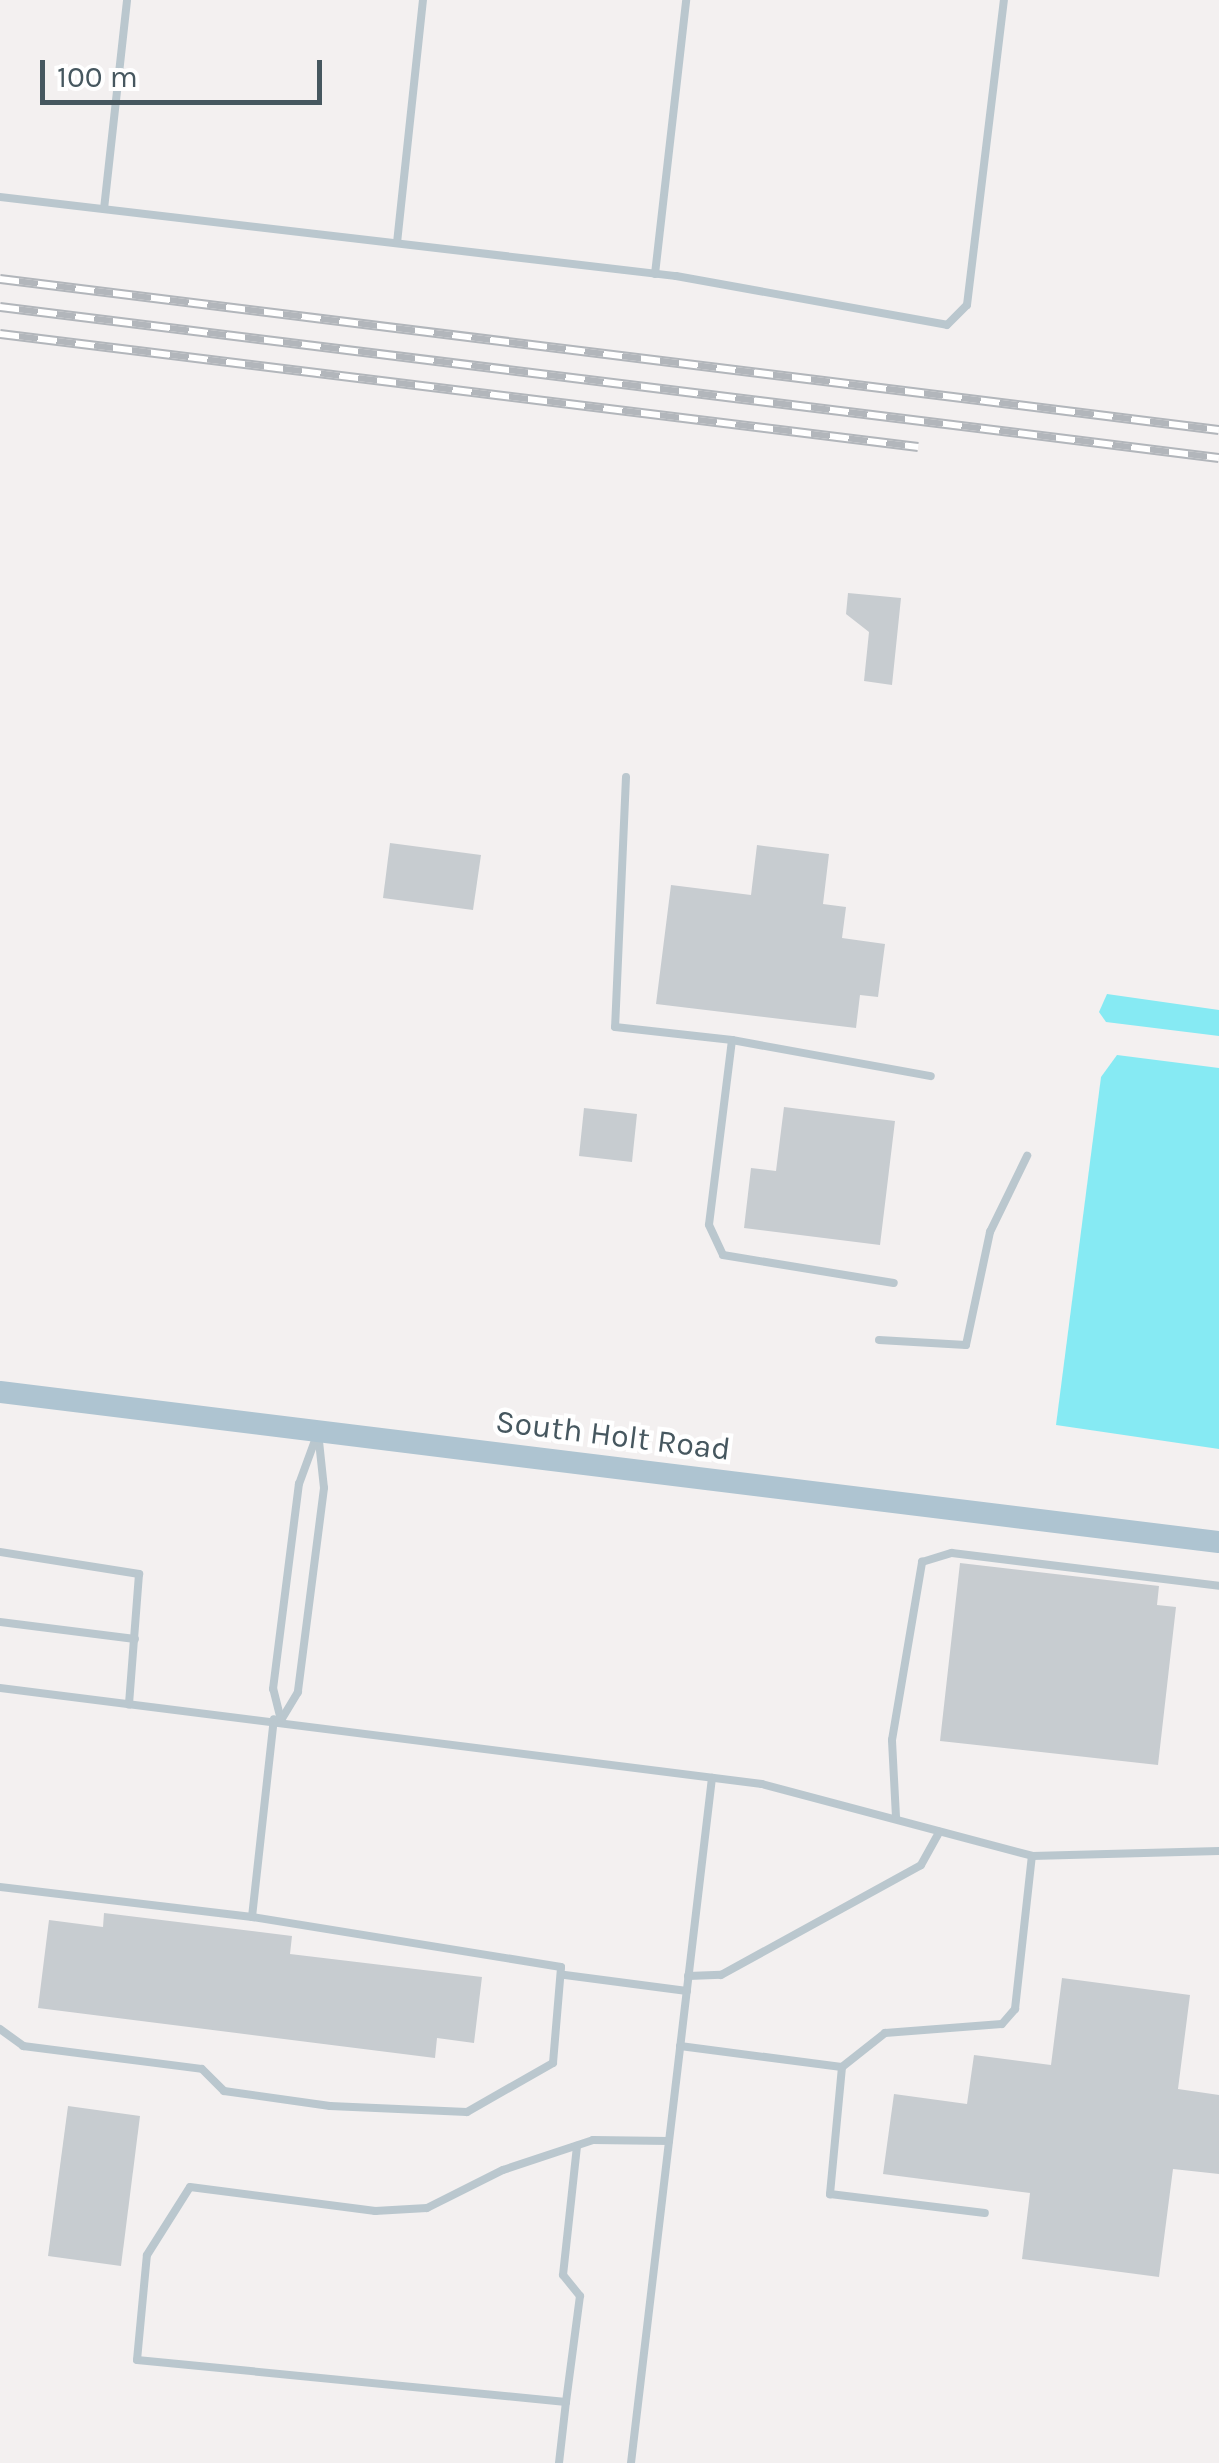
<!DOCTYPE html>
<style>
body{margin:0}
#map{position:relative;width:1219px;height:2463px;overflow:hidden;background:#f3f0f0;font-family:Karla,sans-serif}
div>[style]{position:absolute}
.water>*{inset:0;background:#86eaf3}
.building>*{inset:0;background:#c7ccd0}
.lane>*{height:8px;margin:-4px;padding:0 4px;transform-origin:4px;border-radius:4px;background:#bac7ce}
.primary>*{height:22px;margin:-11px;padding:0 11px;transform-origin:11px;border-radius:11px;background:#aec4d1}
.rail>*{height:10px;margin-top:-5px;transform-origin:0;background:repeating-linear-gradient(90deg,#fff 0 19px,#b2b6bb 0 38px);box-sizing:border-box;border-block:2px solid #b2b6bb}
span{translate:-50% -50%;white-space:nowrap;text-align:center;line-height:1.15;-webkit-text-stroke:9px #fff;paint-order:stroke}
.street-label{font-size:32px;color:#46575f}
.scale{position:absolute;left:40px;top:60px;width:282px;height:45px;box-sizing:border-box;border:5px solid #46575f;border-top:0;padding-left:12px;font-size:30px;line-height:35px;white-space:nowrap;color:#46575f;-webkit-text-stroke:8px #fff;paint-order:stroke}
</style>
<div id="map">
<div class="water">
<div style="clip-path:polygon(1107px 994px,1219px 1010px,1219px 1036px,1106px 1022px,1099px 1012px)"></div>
<div style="clip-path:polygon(1117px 1055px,1219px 1068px,1219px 1449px,1056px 1425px,1101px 1077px)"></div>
</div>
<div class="building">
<div style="clip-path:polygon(848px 593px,901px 598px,892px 685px,864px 681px,869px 632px,846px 614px)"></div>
<div style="clip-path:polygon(390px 843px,481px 855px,473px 910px,383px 898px)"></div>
<div style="clip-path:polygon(757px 845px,829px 854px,823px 904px,846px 907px,842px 938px,885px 944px,878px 997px,860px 995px,856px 1028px,656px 1004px,671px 885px,751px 895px)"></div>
<div style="clip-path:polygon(784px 1107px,895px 1121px,880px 1245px,744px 1228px,751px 1168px,776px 1171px)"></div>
<div style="clip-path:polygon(584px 1108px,637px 1114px,632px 1162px,579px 1156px)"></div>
<div style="clip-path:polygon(960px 1563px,1159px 1586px,1157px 1605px,1176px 1607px,1158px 1765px,940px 1741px)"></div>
<div style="clip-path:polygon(104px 1913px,292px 1936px,290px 1954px,482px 1977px,474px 2043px,437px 2038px,435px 2058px,38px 2008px,49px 1920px,103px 1927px)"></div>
<div style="clip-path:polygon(1062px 1978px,1190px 1995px,1178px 2089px,1219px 2095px,1219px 2174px,1173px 2169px,1159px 2277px,1022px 2259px,1030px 2193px,883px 2174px,894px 2094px,967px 2104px,974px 2055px,1051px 2065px)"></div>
<div style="clip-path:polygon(68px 2106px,140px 2116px,121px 2266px,48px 2256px)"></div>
</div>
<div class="lane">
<div style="left:0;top:197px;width:681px;rotate:6.67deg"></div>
<div style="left:676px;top:276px;width:275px;rotate:10.2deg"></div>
<div style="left:947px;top:325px;width:28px;rotate:-45deg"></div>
<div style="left:967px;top:305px;width:307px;rotate:-83.1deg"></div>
<div style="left:104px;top:209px;width:210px;rotate:-83.7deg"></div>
<div style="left:397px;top:243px;width:244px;rotate:-83.9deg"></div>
<div style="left:655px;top:274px;width:276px;rotate:-83.5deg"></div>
<div style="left:626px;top:777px;width:250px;rotate:92.5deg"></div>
<div style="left:615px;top:1027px;width:118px;rotate:6.3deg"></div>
<div style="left:732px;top:1040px;width:186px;rotate:97.1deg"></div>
<div style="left:709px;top:1225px;width:33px;rotate:65deg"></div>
<div style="left:723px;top:1255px;width:173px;rotate:9.3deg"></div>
<div style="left:732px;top:1040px;width:202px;rotate:10.3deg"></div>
<div style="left:879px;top:1340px;width:87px;rotate:3.3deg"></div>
<div style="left:966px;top:1345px;width:116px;rotate:-78deg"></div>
<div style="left:990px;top:1232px;width:85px;rotate:-64deg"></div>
<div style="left:318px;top:1432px;width:56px;rotate:83.9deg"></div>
<div style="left:324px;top:1488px;width:206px;rotate:97.3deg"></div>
<div style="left:298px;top:1692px;width:33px;rotate:121deg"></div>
<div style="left:281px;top:1720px;width:32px;rotate:-104deg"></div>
<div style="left:273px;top:1689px;width:207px;rotate:-82.8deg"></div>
<div style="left:299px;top:1484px;width:55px;rotate:-69.9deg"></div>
<div style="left:0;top:1552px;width:141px;rotate:9deg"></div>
<div style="left:139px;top:1574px;width:131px;rotate:94.4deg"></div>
<div style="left:0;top:1622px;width:136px;rotate:7.2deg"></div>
<div style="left:0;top:1688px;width:768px;rotate:7.18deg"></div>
<div style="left:762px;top:1784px;width:279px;rotate:14.9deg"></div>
<div style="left:1032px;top:1856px;width:187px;rotate:-1.5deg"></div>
<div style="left:896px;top:1817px;width:77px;rotate:-93deg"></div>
<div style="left:892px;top:1740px;width:181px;rotate:-80.4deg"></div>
<div style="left:922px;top:1562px;width:31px;rotate:-17deg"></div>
<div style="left:952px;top:1553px;width:269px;rotate:7deg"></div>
<div style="left:0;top:1887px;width:254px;rotate:6.8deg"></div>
<div style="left:565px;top:1975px;width:123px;rotate:7.5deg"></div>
<div style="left:688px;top:1976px;width:33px;rotate:-2deg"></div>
<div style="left:721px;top:1975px;width:228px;rotate:-28.8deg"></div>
<div style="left:921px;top:1865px;width:38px;rotate:-61deg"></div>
<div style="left:0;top:2029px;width:29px;rotate:36deg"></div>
<div style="left:23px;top:2046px;width:180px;rotate:7.3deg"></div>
<div style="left:202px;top:2069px;width:31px;rotate:45deg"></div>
<div style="left:224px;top:2091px;width:107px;rotate:8.1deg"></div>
<div style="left:330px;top:2106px;width:137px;rotate:2.5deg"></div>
<div style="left:467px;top:2112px;width:99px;rotate:-29.7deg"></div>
<div style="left:553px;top:2063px;width:96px;rotate:-85.2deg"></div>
<div style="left:561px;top:1967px;width:313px;rotate:-170.8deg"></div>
<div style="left:252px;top:1917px;width:199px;rotate:-83.7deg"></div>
<div style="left:680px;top:2046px;width:163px;rotate:7.4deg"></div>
<div style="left:842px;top:2067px;width:128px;rotate:95.4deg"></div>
<div style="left:830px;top:2194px;width:156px;rotate:7deg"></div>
<div style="left:842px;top:2067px;width:55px;rotate:-38.3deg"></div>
<div style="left:885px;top:2033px;width:117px;rotate:-4.4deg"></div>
<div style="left:1002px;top:2024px;width:20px;rotate:-49deg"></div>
<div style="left:1015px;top:2009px;width:154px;rotate:-83.7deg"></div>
<div style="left:566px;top:2402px;width:107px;rotate:-82.5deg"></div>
<div style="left:580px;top:2296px;width:27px;rotate:-129deg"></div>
<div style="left:563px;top:2275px;width:130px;rotate:-83.8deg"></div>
<div style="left:559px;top:2463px;width:61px;rotate:-83.5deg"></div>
<div style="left:566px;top:2402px;width:431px;rotate:-174.4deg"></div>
<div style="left:137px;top:2360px;width:105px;rotate:-84.6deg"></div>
<div style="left:147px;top:2255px;width:80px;rotate:-57.7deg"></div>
<div style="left:190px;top:2187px;width:187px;rotate:7.4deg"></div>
<div style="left:375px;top:2211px;width:52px;rotate:-3.3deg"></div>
<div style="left:427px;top:2208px;width:85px;rotate:-26.6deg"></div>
<div style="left:503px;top:2170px;width:95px;rotate:-18.4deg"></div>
<div style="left:593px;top:2140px;width:76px;rotate:0.8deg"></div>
<div style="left:631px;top:2463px;width:690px;rotate:-83.26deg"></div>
</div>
<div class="primary">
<div style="left:0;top:1392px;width:1228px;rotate:7.02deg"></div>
</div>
<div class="rail">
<div style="left:0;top:279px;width:1228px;rotate:7.06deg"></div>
<div style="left:0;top:307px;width:1228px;rotate:7.06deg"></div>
<div style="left:0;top:334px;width:925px;rotate:7.02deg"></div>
</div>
<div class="street-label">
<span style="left:613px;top:1436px;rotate:7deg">South Holt Road</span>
</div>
<div class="scale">100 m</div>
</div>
